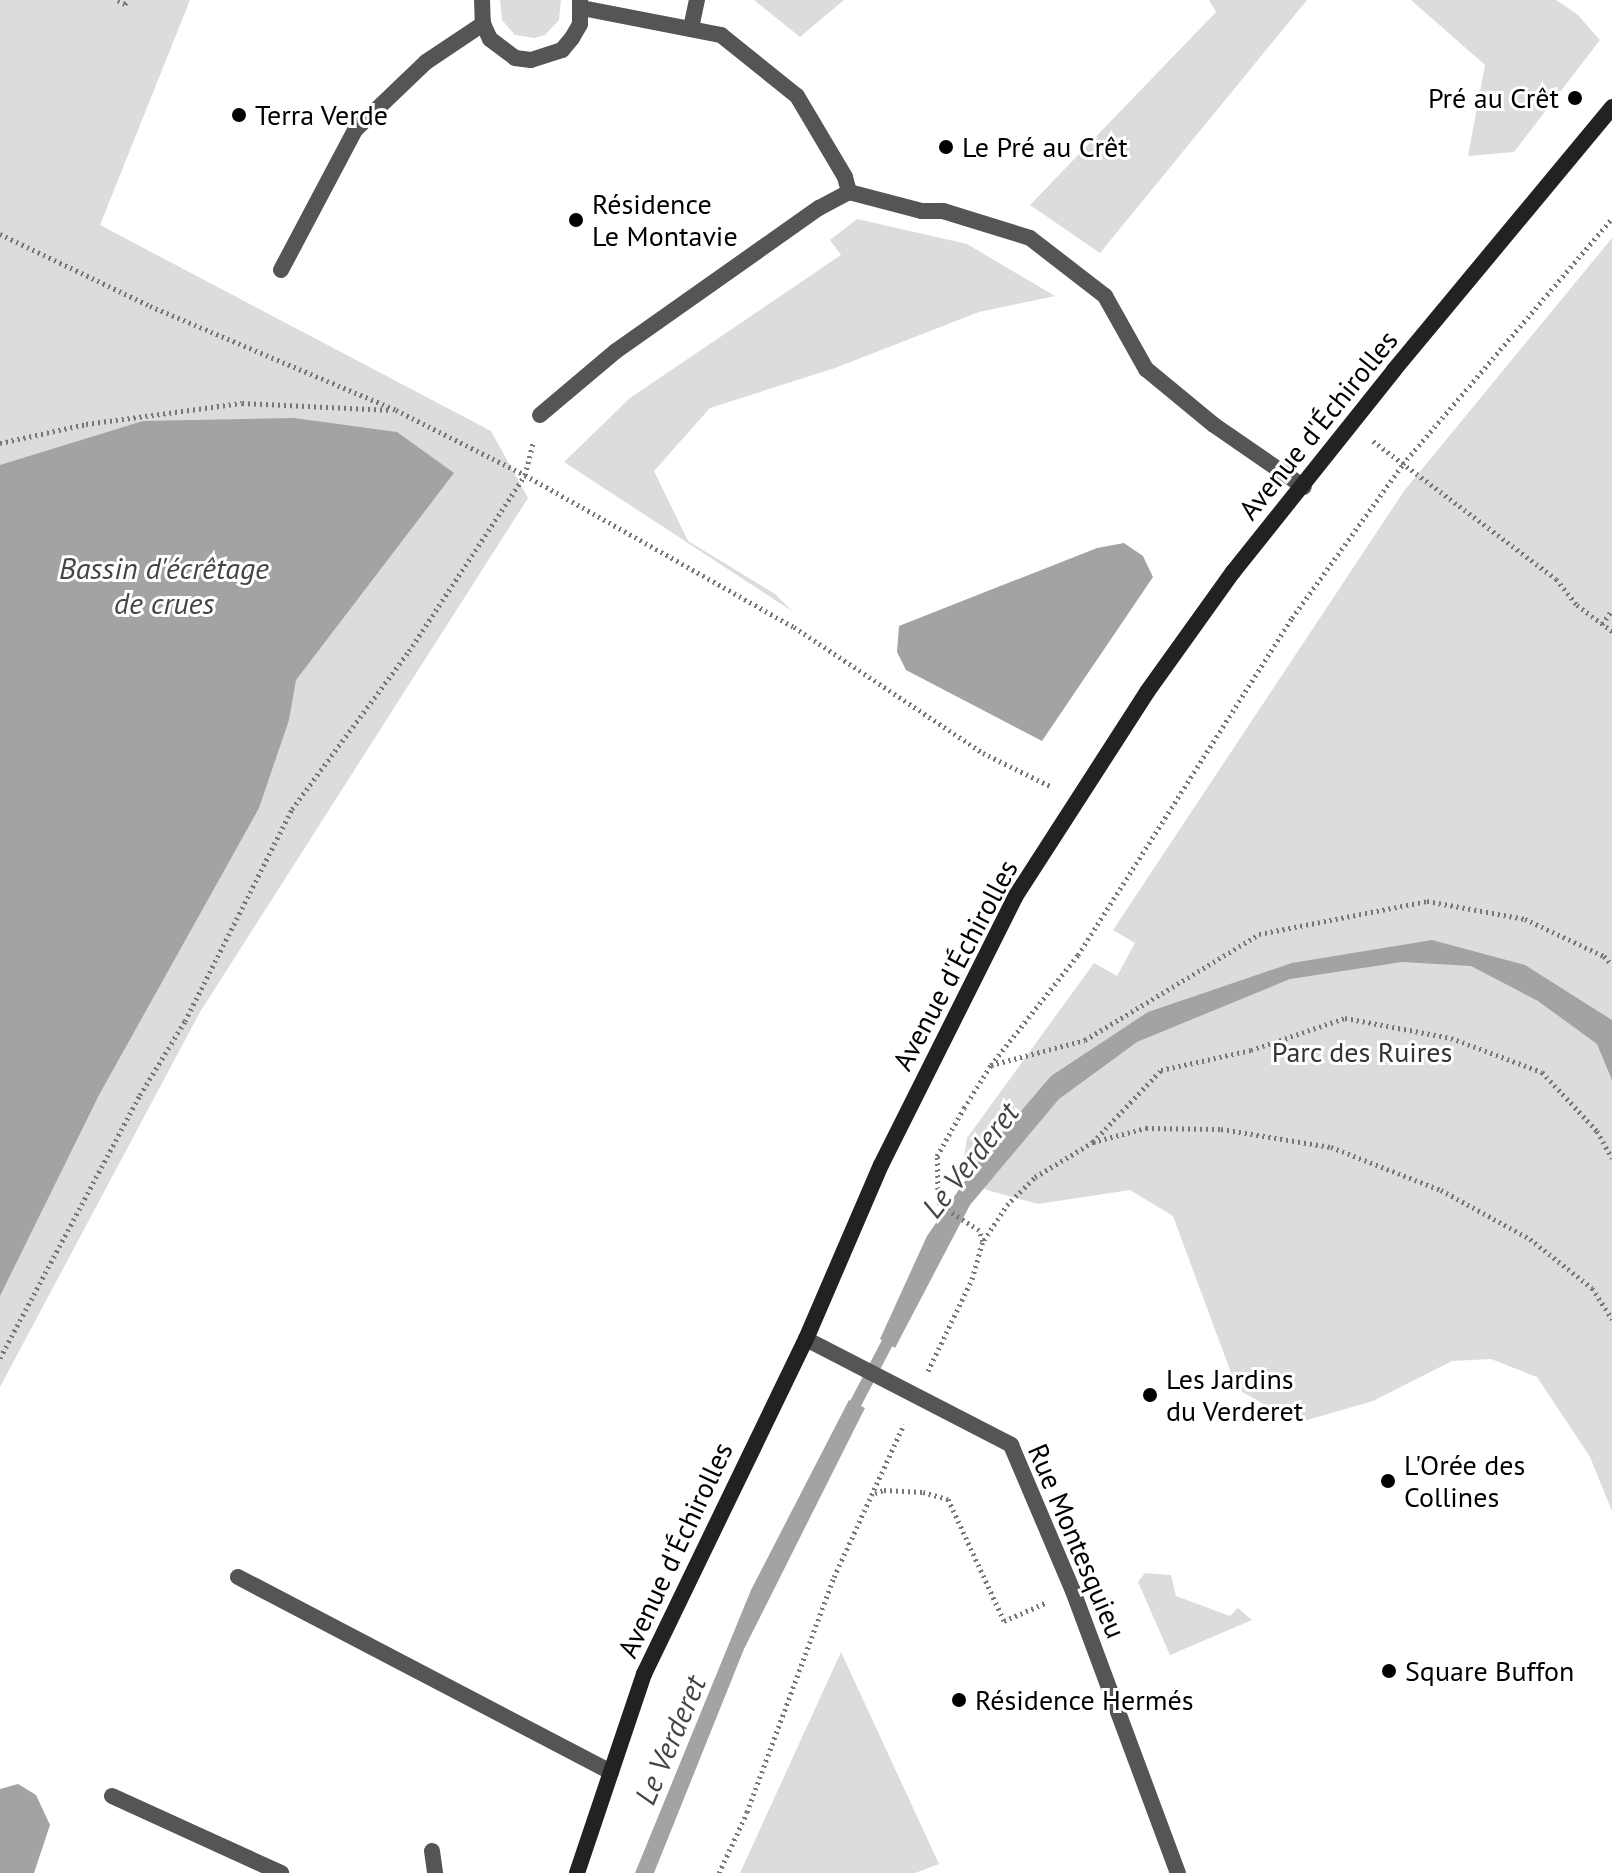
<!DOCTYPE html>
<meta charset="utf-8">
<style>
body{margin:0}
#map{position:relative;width:1612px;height:1873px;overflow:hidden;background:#fff;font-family:"PT Sans",sans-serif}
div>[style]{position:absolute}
.green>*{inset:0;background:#dcdcdc}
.water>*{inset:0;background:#a3a3a3}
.stream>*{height:12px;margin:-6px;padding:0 6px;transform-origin:6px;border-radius:6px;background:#a3a3a3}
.path>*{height:5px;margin-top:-2.5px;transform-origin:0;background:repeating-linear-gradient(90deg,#777 0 2px,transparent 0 6px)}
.lane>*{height:16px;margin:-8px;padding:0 8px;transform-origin:8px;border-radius:8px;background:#555}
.street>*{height:16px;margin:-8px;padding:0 8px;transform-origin:8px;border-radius:8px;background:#555}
.secondary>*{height:16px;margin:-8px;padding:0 8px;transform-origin:8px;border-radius:8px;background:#222}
.dots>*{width:22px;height:22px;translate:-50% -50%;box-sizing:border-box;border:4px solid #fff;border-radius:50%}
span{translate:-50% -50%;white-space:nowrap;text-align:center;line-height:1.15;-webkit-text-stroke:6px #fff;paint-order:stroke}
.poi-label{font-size:28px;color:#000}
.right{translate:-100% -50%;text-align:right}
.left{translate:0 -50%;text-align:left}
.street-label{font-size:28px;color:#000}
.park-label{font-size:28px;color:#333}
.water-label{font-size:30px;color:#444;font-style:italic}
</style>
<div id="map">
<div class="green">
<div style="clip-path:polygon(0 0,190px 0,100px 225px,491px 431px,528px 498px,200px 1012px,0 1387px)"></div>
<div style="clip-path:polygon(500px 0,561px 0,559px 20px,545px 35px,535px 38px,515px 35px,502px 20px)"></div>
<div style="clip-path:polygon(754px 0,844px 0,800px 37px)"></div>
<div style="clip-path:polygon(1209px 0,1307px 0,1100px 253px,1030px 205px,1216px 12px)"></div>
<div style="clip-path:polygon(1411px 0,1556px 0,1577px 14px,1600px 40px,1514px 152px,1468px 156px,1485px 65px)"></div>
<div style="clip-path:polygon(857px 219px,967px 244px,1055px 296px,979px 312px,835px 368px,710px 408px,654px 471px,688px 541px,775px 594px,792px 611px,564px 462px,630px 398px,841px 255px,830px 240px)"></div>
<div style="clip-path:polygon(1612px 238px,1612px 1511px,1590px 1457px,1537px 1377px,1491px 1359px,1452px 1361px,1373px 1401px,1297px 1423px,1237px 1389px,1173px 1216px,1130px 1190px,1038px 1204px,987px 1190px,961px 1175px,967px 1138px,1094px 963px,1117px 976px,1135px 943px,1113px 930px,1404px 491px)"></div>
<div style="clip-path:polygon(1145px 1573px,1171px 1575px,1176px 1596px,1230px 1616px,1238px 1608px,1252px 1620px,1170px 1655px,1138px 1582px)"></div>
<div style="clip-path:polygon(841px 1652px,939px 1864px,915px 1873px,740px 1873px)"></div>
</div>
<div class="water">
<div style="clip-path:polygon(294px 418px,397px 432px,454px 473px,296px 680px,289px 720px,259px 808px,99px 1095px,0 1296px,0 465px,143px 421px)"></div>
<div style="clip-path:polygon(1124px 543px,1143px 556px,1153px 577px,1042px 741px,906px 670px,897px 652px,899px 626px,1097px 548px)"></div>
<div style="clip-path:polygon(1432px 940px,1525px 965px,1612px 1020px,1612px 1080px,1597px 1044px,1538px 1001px,1471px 966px,1402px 962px,1290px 979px,1137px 1042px,1059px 1099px,970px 1205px,895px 1348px,880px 1339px,927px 1236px,980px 1159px,1051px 1076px,1148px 1012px,1292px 963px)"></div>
<div style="clip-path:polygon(849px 1400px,865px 1408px,744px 1649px,654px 1873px,635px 1873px,751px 1590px)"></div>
<div style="clip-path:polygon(18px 1784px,36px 1795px,50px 1825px,34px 1873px,0 1873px,0 1789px)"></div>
</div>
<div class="stream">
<div style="left:848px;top:1418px;width:97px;rotate:-62.4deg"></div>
</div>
<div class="path">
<div style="left:118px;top:0;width:8px;rotate:30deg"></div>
<div style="left:125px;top:4px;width:5px;rotate:-53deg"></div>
<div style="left:0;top:234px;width:166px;rotate:25.6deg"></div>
<div style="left:150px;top:306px;width:267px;rotate:22.9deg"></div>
<div style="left:396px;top:410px;width:144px;rotate:26.7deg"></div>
<div style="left:525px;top:475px;width:309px;rotate:29.5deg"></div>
<div style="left:794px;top:627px;width:227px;rotate:33.7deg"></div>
<div style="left:983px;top:753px;width:77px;rotate:26.2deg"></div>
<div style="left:1373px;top:441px;width:229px;rotate:37deg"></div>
<div style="left:1556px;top:579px;width:33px;rotate:51deg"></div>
<div style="left:1577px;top:605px;width:44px;rotate:36.6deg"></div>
<div style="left:0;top:443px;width:88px;rotate:-12.5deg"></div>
<div style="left:86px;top:424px;width:157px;rotate:-7.7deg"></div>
<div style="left:242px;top:403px;width:149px;rotate:2.7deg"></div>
<div style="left:1602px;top:624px;width:17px;rotate:-54deg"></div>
<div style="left:991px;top:1065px;width:97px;rotate:-14.9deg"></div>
<div style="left:1085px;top:1040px;width:204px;rotate:-31.3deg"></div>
<div style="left:1259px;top:934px;width:171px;rotate:-11.1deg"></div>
<div style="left:1427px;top:901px;width:100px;rotate:10.4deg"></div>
<div style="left:1525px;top:919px;width:87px;rotate:25.1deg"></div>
<div style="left:1604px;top:956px;width:12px;rotate:48deg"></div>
<div style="left:1093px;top:1142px;width:99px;rotate:-46.6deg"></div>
<div style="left:1161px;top:1070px;width:92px;rotate:-12.5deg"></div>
<div style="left:1251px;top:1050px;width:99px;rotate:-18.8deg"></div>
<div style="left:1345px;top:1018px;width:108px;rotate:10.7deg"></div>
<div style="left:1451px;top:1038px;width:97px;rotate:20.5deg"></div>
<div style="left:1542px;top:1072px;width:81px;rotate:47deg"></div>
<div style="left:1597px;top:1131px;width:31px;rotate:61deg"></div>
<div style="left:984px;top:1240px;width:42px;rotate:-56.7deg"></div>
<div style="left:1007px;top:1205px;width:40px;rotate:-45deg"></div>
<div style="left:1035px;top:1177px;width:68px;rotate:-31.1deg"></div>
<div style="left:1093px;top:1142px;width:55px;rotate:-14.8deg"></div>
<div style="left:1146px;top:1128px;width:75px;rotate:0.8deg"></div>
<div style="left:1221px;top:1129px;width:111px;rotate:9.3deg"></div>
<div style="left:1331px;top:1147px;width:118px;rotate:21.4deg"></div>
<div style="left:1441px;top:1190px;width:102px;rotate:28.8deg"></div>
<div style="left:1530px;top:1239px;width:79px;rotate:38.3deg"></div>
<div style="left:1592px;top:1288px;width:37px;rotate:57deg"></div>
<div style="left:0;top:1358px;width:298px;rotate:-62deg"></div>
<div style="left:140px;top:1095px;width:87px;rotate:-58.7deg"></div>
<div style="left:185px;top:1021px;width:237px;rotate:-63.2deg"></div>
<div style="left:292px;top:809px;width:197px;rotate:-53.5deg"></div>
<div style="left:409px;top:651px;width:211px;rotate:-56.6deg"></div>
<div style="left:525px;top:475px;width:34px;rotate:-76deg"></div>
<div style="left:928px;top:1371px;width:102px;rotate:-64.4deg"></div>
<div style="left:972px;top:1279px;width:40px;rotate:-74deg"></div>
<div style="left:983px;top:1241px;width:12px;rotate:-110deg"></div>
<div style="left:979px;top:1230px;width:46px;rotate:-147.3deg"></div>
<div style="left:940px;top:1205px;width:10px;rotate:-101deg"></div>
<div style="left:938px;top:1195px;width:39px;rotate:-91deg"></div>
<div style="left:937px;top:1156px;width:55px;rotate:-60.6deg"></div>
<div style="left:964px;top:1108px;width:51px;rotate:-57.9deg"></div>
<div style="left:991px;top:1065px;width:140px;rotate:-51.7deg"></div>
<div style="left:1078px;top:955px;width:399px;rotate:-57.6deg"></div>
<div style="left:1292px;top:618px;width:190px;rotate:-54.2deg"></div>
<div style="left:1403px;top:464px;width:323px;rotate:-49.6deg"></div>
<div style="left:875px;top:1493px;width:9px;rotate:-18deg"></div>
<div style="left:884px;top:1490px;width:39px;rotate:3deg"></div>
<div style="left:923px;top:1492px;width:26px;rotate:16deg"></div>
<div style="left:948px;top:1499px;width:134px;rotate:65.3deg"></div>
<div style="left:1004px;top:1621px;width:45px;rotate:-23.7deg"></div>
<div style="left:719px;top:1873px;width:67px;rotate:-65.3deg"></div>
<div style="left:747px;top:1812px;width:251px;rotate:-69.7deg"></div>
<div style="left:834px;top:1577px;width:168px;rotate:-65.4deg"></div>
</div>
<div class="lane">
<div style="left:691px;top:28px;width:29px;rotate:-78deg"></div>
<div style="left:281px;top:270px;width:158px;rotate:-62.1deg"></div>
<div style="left:355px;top:130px;width:98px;rotate:-43.8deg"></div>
<div style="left:426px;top:62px;width:69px;rotate:-33.7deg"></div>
<div style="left:540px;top:415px;width:99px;rotate:-40.1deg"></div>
<div style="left:616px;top:351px;width:248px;rotate:-35.2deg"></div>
<div style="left:819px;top:208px;width:34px;rotate:-28deg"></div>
<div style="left:238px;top:1577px;width:421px;rotate:27.6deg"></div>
<div style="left:112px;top:1796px;width:186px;rotate:24.5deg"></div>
<div style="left:432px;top:1851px;width:22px;rotate:82deg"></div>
</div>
<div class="street">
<div style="left:482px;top:0;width:24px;rotate:88deg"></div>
<div style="left:483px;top:24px;width:17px;rotate:65deg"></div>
<div style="left:490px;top:39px;width:31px;rotate:37deg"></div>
<div style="left:515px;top:58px;width:16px;rotate:7deg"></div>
<div style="left:531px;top:60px;width:33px;rotate:-18deg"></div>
<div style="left:562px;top:50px;width:16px;rotate:-50deg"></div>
<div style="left:572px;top:38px;width:16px;rotate:-60deg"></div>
<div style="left:580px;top:24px;width:24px;rotate:-90deg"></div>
<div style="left:582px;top:8px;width:142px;rotate:11deg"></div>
<div style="left:721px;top:35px;width:97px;rotate:38.8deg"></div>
<div style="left:797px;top:96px;width:94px;rotate:59.3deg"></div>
<div style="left:845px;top:177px;width:16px;rotate:75deg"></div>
<div style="left:849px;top:192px;width:75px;rotate:14.6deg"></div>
<div style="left:922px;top:211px;width:21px"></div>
<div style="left:943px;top:211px;width:91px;rotate:17.2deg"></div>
<div style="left:1030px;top:238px;width:95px;rotate:37.7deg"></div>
<div style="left:1105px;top:296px;width:84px;rotate:60.7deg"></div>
<div style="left:1146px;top:369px;width:88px;rotate:39.5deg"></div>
<div style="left:1214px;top:425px;width:109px;rotate:34.6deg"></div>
<div style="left:806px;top:1339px;width:231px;rotate:27.3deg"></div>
<div style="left:1011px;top:1445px;width:159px;rotate:67deg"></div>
<div style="left:1073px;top:1591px;width:301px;rotate:69.6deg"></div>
</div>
<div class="secondary">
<div style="left:577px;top:1873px;width:210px;rotate:-71.4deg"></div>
<div style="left:644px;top:1674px;width:372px;rotate:-64.2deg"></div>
<div style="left:806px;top:1339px;width:189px;rotate:-66.7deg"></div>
<div style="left:881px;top:1165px;width:300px;rotate:-63.4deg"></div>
<div style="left:1015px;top:897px;width:244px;rotate:-57.2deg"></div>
<div style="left:1147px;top:692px;width:148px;rotate:-54.4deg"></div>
<div style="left:1233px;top:572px;width:258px;rotate:-51.4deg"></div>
<div style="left:1394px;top:370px;width:342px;rotate:-50.3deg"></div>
</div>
<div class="dots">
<div style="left:1575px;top:98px;background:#000"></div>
<div style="left:239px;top:115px;background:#000"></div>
<div style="left:946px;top:147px;background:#000"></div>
<div style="left:576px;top:220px;background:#000"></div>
<div style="left:1150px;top:1395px;background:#000"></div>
<div style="left:1388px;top:1481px;background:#000"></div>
<div style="left:1389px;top:1671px;background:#000"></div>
<div style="left:959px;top:1700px;background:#000"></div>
</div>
<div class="poi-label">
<span class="right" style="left:1559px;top:98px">Pré au Crêt</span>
<span class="left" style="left:255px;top:115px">Terra Verde</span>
<span class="left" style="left:962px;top:147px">Le Pré au Crêt</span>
<span class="left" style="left:592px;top:220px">Résidence<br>Le Montavie</span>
<span class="left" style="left:1166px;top:1395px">Les Jardins<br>du Verderet</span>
<span class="left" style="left:1404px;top:1481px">L'Orée des<br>Collines</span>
<span class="left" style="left:1405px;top:1671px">Square Buffon</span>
<span class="left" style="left:975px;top:1700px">Résidence Hermés</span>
</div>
<div class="street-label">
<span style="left:1318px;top:425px;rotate:-51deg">Avenue d'Échirolles</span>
<span style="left:955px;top:965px;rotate:-62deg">Avenue d'Échirolles</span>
<span style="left:1077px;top:1541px;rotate:67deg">Rue Montesquieu</span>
<span style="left:675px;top:1550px;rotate:-65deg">Avenue d'Échirolles</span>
</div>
<div class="park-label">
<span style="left:1362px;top:1052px">Parc des Ruires</span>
</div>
<div class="water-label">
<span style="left:164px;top:585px">Bassin d'écrêtage<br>de crues</span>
<span style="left:970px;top:1160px;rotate:-52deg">Le Verderet</span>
<span style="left:670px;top:1740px;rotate:-67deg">Le Verderet</span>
</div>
</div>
